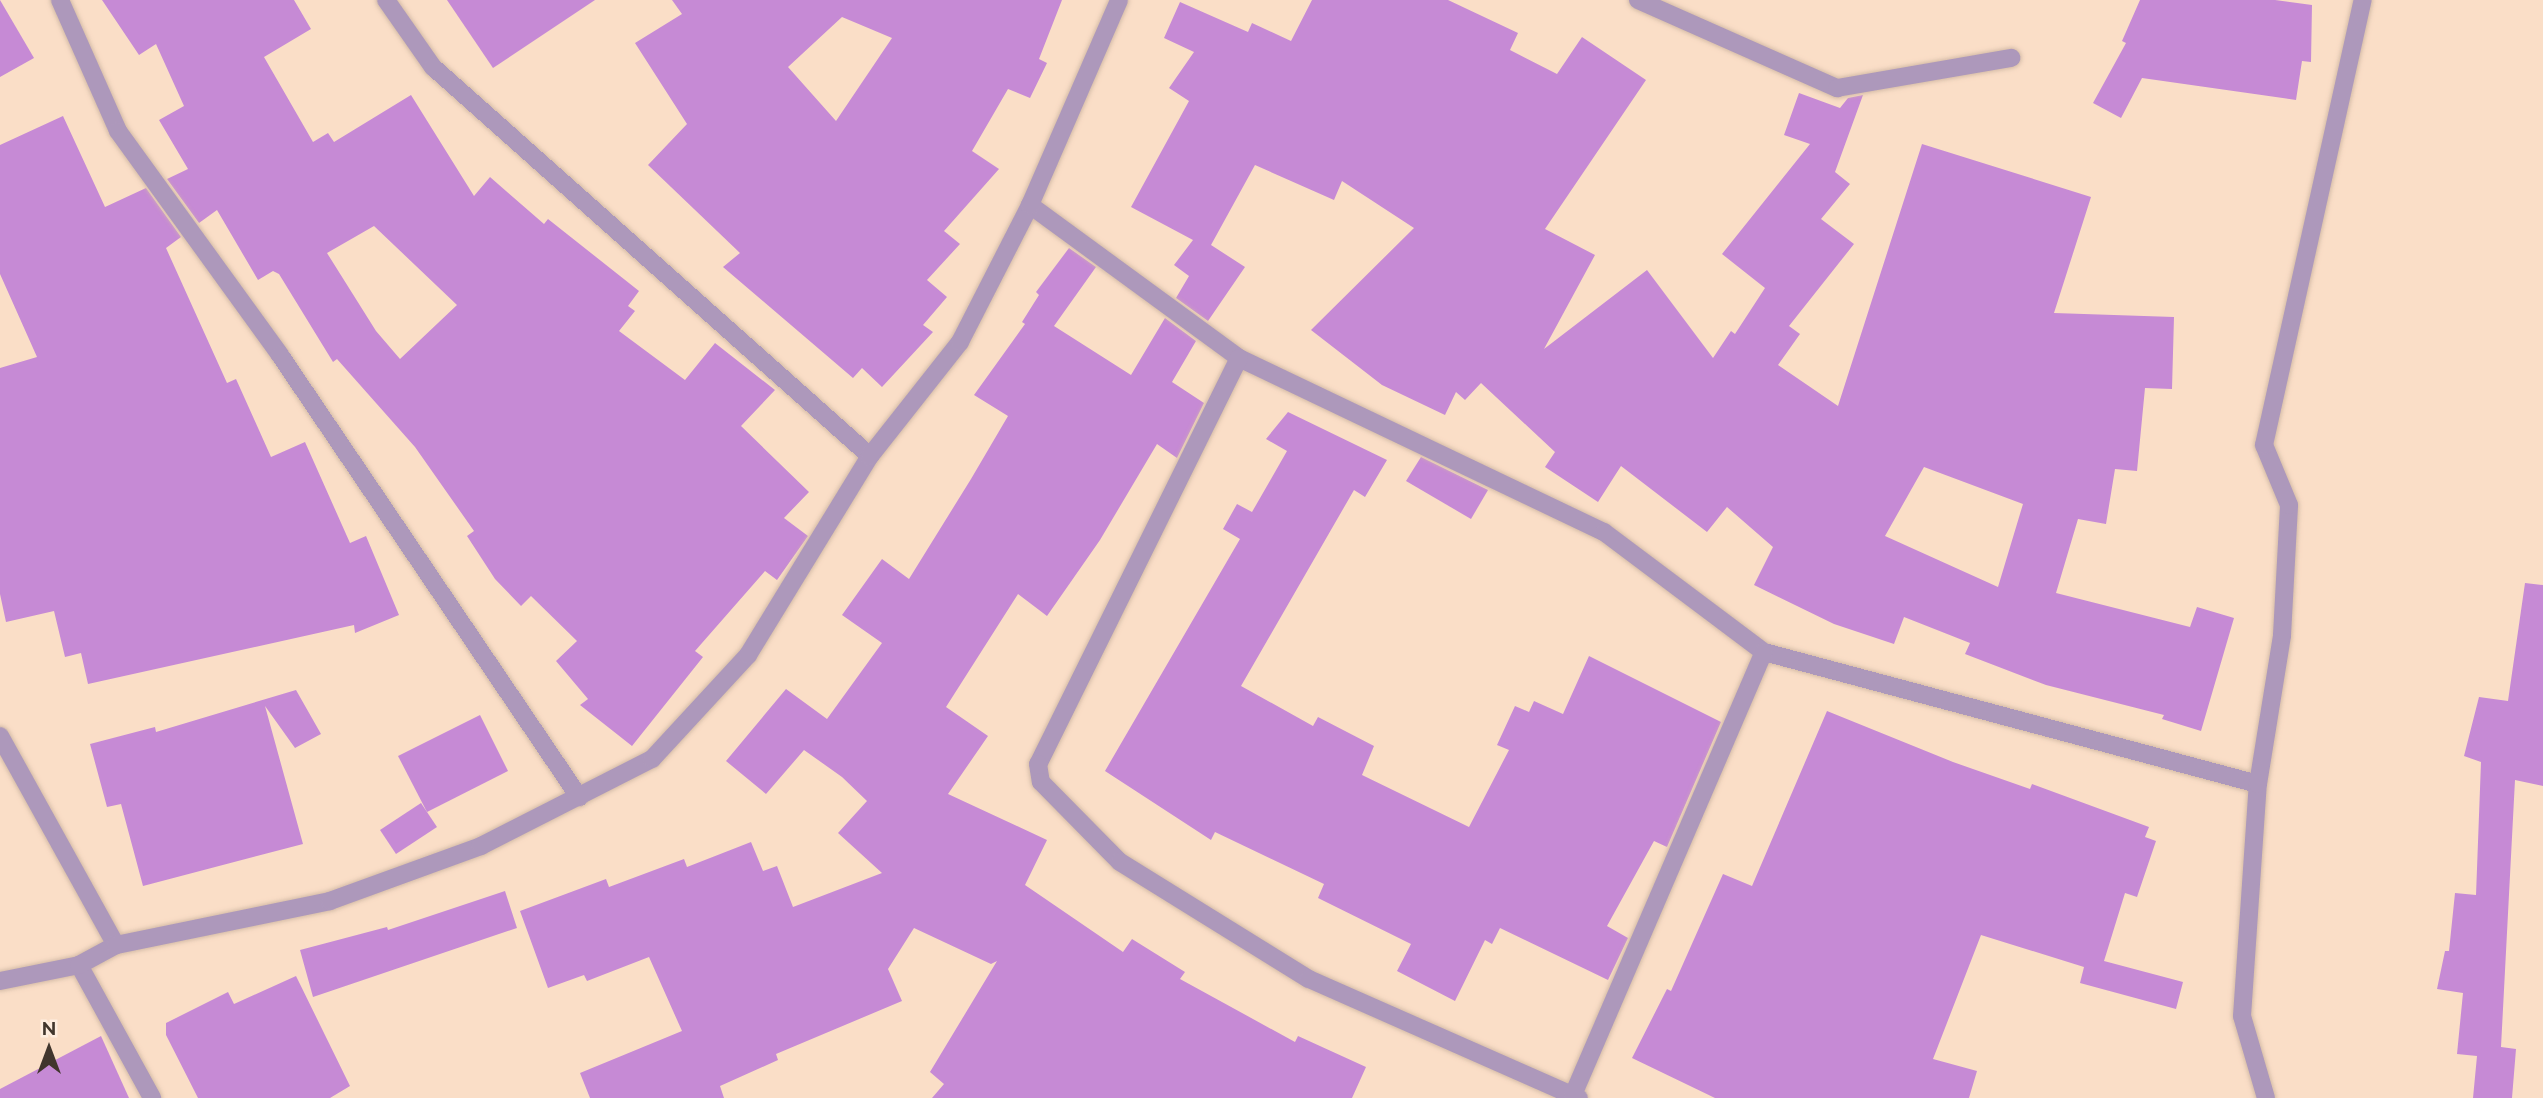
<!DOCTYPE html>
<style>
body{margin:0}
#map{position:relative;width:2543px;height:1098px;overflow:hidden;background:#fadec7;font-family:Raleway,sans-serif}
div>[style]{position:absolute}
.building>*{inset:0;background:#c68ad5}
.roads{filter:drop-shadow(0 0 2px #d5bca8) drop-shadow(0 0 2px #d5bca8)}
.lane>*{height:18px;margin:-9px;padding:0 9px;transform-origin:9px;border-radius:9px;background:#ad98bb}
.street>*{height:18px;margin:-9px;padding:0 9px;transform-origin:9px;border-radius:9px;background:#ad98bb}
span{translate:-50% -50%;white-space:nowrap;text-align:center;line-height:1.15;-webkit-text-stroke:5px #feeddf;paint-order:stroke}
.north{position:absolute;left:14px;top:1014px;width:70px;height:70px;-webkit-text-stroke:5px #feeddf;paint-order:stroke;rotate:0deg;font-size:19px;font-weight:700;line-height:28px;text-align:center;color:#41362d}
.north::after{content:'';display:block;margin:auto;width:24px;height:32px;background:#41362d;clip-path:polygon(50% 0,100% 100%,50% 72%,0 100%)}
</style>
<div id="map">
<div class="building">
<div style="clip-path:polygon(0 0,34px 58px,0 77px)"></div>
<div style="clip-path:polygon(evenodd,102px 0,294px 0,311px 29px,264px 57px,313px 142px,328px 133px,334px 142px,411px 95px,474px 196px,490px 177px,544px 224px,548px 219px,639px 291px,628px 306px,635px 311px,619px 331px,685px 380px,715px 343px,775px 390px,741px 426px,809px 492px,784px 518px,808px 536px,777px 580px,765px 571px,695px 651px,703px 657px,632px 746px,580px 705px,588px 699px,556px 661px,577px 641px,531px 596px,521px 606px,495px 579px,467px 536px,474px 531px,415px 447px,337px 359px,333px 362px,279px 274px,273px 271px,258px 280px,217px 210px,199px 223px,167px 179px,188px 169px,159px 120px,184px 106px,156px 44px,139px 55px,102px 0,374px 226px,457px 305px,400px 359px,376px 331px,327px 253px,374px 226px)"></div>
<div style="clip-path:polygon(447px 0,595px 0,493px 68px)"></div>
<div style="clip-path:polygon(evenodd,672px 0,1062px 0,1039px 59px,1047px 63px,1030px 98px,1008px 89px,972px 151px,999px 169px,944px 231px,960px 244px,927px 280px,947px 297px,923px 325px,933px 332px,882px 387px,862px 368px,853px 378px,723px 267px,740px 253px,648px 165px,687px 124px,635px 43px,682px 14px,672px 0,842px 17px,892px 38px,836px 121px,788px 67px,842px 17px)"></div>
<div style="clip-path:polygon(evenodd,1312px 0,1448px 0,1518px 33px,1510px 50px,1557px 74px,1582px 37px,1646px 80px,1545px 229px,1595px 255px,1544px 349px,1647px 270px,1713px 358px,1731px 331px,1735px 334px,1765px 288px,1722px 254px,1810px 144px,1784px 135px,1799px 93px,1840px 108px,1848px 98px,1863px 95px,1835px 172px,1850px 184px,1821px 219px,1854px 244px,1789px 326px,1800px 334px,1778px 365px,1838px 406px,1922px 144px,2091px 197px,2054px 313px,2174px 317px,2172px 389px,2145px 388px,2137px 471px,2115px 469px,2106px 524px,2078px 519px,2056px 593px,2190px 627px,2197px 607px,2234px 618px,2201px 731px,2162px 719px,2164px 715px,2046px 685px,1965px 654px,1970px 643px,1904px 617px,1894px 644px,1834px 624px,1754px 585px,1773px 547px,1727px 507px,1707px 532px,1621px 466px,1598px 502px,1545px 467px,1555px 452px,1481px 383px,1465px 400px,1456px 392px,1445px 415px,1382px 385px,1311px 330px,1414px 228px,1342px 181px,1334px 200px,1255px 165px,1211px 245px,1245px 267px,1208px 321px,1176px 298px,1189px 276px,1174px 265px,1193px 240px,1131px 207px,1189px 101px,1169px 88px,1194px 52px,1164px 38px,1180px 2px,1248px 32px,1252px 23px,1291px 41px,1312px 0,1924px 467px,2023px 504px,1998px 587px,1885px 536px,1924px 467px)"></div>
<div style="clip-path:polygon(2140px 0,2275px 0,2312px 5px,2311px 62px,2302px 61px,2296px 100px,2142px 78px,2121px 118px,2093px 103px,2126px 43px,2122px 41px)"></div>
<div style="clip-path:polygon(63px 116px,105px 207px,146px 188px,181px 237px,166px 248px,227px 383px,236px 379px,271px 457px,305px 442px,350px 543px,366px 536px,399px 615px,355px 633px,354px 625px,88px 684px,81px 653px,65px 657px,54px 611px,6px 622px,0 594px,0 368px,37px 357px,0 274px,0 145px)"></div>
<div style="clip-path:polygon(1069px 248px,1096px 267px,1054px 326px,1131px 375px,1165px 318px,1196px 341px,1172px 382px,1204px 403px,1177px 458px,1157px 444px,1100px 540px,1047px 616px,1018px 594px,946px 707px,988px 736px,948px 794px,1047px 840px,1025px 885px,1123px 952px,1132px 939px,1185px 972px,1180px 979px,1295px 1042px,1298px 1036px,1366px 1067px,1352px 1098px,932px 1098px,944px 1084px,930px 1072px,997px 961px,991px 964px,914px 928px,888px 969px,902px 1001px,776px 1054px,778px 1060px,720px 1086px,724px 1098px,590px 1098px,580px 1073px,682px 1031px,649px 957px,587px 981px,584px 975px,548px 988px,520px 911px,606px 879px,609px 887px,684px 859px,687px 867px,751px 842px,763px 871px,777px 866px,793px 907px,882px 873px,838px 833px,867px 801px,842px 777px,804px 750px,766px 794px,726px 761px,786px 689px,827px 719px,882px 643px,842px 615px,882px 559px,909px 579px,971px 479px,1008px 416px,974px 395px,1025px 324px,1022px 322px,1039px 295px,1036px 292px)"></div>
<div style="clip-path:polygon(1288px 412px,1387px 460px,1365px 497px,1354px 490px,1241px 686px,1313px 726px,1318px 717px,1374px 746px,1362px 775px,1469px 827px,1509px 750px,1497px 745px,1515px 706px,1529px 712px,1534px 701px,1563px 714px,1589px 656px,1721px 722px,1667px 847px,1654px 841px,1607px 926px,1628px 938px,1608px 980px,1500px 928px,1492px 944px,1485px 940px,1455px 1001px,1397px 971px,1411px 944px,1318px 898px,1324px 884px,1215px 832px,1211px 840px,1105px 771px,1240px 539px,1223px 529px,1237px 504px,1252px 512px,1287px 451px,1266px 439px)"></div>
<div style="clip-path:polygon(1421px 457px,1488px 490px,1471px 519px,1406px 481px)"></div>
<div style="clip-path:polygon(2525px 583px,2543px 585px,2543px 786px,2515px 780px,2501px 1047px,2516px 1049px,2512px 1098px,2473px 1098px,2477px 1056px,2457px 1054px,2463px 993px,2437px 989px,2445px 951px,2449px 951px,2455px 893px,2476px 895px,2481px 762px,2464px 756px,2479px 697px,2508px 701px)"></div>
<div style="clip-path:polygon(296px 690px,321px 734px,295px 748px,265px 706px,303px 844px,143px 886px,121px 804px,107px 807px,90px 744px,155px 727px,156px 732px)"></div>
<div style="clip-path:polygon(1827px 711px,1953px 762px,2030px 789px,2032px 784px,2149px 827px,2145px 837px,2156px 841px,2137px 897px,2125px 893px,2104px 961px,2183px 982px,2176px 1009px,2080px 983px,2084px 967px,1981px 935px,1933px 1059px,1977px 1071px,1969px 1098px,1715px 1098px,1632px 1058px,1667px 989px,1671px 991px,1723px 874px,1752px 886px)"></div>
<div style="clip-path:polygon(480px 715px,508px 771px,427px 812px,398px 756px)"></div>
<div style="clip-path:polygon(421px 803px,437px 827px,396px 854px,380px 830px)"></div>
<div style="clip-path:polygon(505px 891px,517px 928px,313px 997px,300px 950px,387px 927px,388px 930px)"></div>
<div style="clip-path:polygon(296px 976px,350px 1086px,330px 1098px,198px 1098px,166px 1035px,166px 1023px,228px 992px,234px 1004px)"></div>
<div style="clip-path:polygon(101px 1036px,129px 1098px,0 1098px,0 1089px)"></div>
</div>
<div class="roads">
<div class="lane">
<div style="left:1638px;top:0;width:218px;rotate:23.9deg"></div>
<div style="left:1837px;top:88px;width:177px;rotate:-9.8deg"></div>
</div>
<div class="street">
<div style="left:60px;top:0;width:143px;rotate:66.1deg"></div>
<div style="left:118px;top:131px;width:276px;rotate:54.1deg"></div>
<div style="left:280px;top:355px;width:534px;rotate:55.92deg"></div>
<div style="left:386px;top:0;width:82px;rotate:55deg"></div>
<div style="left:433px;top:67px;width:585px;rotate:41.67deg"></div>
<div style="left:1030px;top:205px;width:259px;rotate:36.2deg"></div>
<div style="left:1239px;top:358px;width:404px;rotate:25.5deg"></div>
<div style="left:1604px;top:532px;width:200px;rotate:36.9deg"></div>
<div style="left:1764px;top:652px;width:511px;rotate:14.96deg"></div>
<div style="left:1239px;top:358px;width:453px;rotate:116.3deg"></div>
<div style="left:1038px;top:764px;width:18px;rotate:81deg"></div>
<div style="left:1041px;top:782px;width:112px;rotate:45.4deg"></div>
<div style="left:1120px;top:862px;width:222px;rotate:31.8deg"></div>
<div style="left:1309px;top:979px;width:295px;rotate:23.8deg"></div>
<div style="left:0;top:736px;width:239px;rotate:61deg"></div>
<div style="left:79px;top:965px;width:152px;rotate:61.2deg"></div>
<div style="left:0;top:981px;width:81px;rotate:-11.4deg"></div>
<div style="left:79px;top:965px;width:42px;rotate:-28.4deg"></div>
<div style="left:116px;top:945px;width:218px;rotate:-11.6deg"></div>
<div style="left:330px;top:901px;width:161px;rotate:-20deg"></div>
<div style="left:481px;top:846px;width:192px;rotate:-27deg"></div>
<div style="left:652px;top:759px;width:142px;rotate:-47.3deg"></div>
<div style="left:748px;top:655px;width:233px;rotate:-58.5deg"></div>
<div style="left:870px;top:456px;width:145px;rotate:-51.7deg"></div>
<div style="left:960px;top:342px;width:154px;rotate:-62.9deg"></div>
<div style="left:1030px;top:205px;width:223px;rotate:-66.5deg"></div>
<div style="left:1573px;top:1095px;width:482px;rotate:-66.7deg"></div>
<div style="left:2266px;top:1098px;width:85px;rotate:-106.3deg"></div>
<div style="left:2242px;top:1016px;width:233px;rotate:-86.1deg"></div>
<div style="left:2258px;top:784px;width:151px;rotate:-80.8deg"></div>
<div style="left:2282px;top:635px;width:130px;rotate:-86.9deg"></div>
<div style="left:2289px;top:505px;width:65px;rotate:-112.6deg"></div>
<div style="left:2264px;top:445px;width:456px;rotate:-77.5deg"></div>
</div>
</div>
<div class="north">N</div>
</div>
